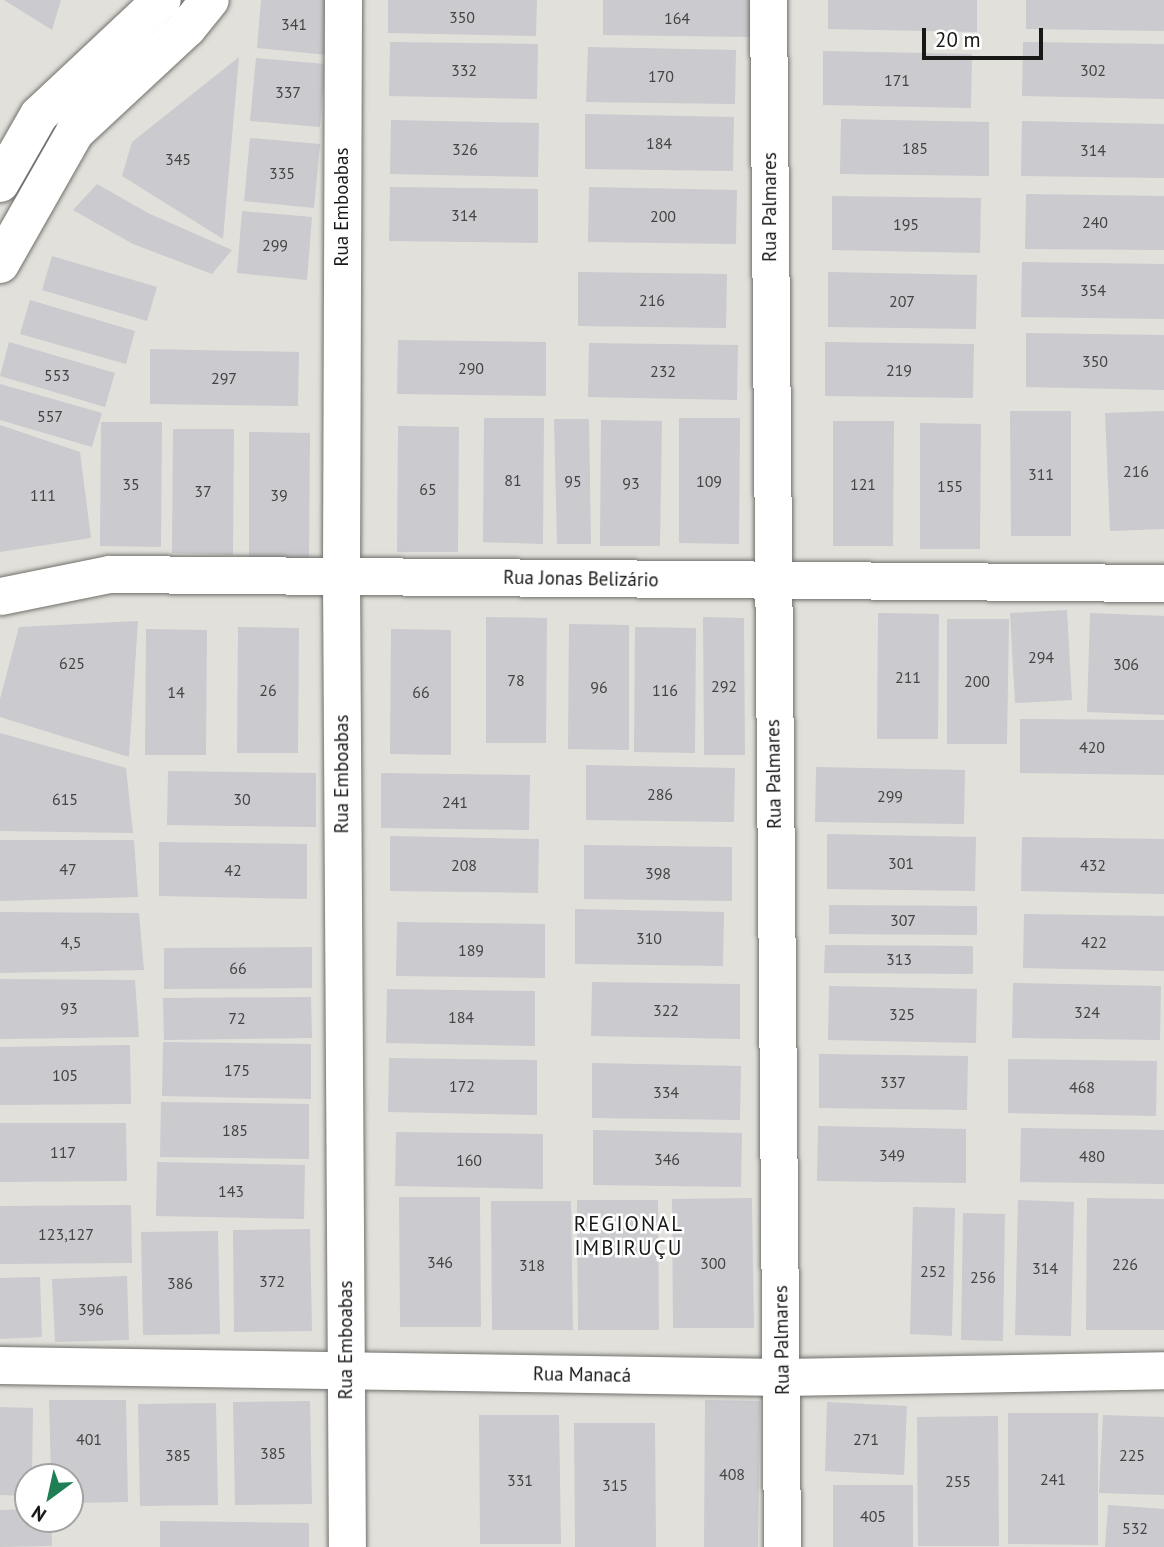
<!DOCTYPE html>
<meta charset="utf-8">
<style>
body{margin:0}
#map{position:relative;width:1164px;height:1547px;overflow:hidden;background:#e2e0db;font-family:"PT Sans",sans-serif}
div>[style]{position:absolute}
.building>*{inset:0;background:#cacacf}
.roads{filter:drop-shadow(0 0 2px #71706b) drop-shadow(0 0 2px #71706b)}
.minor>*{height:37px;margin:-18.5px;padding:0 18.5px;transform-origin:18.5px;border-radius:18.5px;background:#fff}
.tertiary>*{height:38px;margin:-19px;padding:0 19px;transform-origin:19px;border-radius:19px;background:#fff}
span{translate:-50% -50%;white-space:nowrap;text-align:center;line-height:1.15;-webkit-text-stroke:5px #fff;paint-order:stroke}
.number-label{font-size:16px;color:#444}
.number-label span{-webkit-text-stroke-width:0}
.street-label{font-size:19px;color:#181816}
.neighbourhood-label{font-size:21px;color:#181816;letter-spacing:2px}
.north{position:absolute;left:14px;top:1463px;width:70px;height:70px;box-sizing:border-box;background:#fff;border:2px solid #a3a3a2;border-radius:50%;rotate:213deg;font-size:19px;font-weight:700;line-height:28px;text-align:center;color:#181816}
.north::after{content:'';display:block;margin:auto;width:24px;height:32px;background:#207e55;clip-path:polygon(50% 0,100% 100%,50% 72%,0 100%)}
.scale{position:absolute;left:922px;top:28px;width:121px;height:32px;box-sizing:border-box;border:4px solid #181816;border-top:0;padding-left:9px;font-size:21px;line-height:24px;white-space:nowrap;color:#181816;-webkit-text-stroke:5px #fff;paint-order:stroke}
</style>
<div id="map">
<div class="building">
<div style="clip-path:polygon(4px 0,61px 0,52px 30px)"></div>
<div style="clip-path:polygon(261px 0,331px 0,327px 55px,257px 48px)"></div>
<div style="clip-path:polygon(388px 0,537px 0,536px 36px,388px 33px)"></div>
<div style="clip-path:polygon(603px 0,751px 0,751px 37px,603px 35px)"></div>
<div style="clip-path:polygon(828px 0,977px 0,977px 32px,828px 29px)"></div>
<div style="clip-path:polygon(1026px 0,1164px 0,1164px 31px,1026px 29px)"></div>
<div style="clip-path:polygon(390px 42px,538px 44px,537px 99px,389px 96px)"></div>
<div style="clip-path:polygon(1023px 42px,1164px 44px,1164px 99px,1022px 96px)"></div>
<div style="clip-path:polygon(588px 47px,736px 50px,735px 104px,586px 102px)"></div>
<div style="clip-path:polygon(823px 51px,972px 54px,971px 108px,823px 105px)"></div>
<div style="clip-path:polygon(239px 57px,223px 239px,122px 176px,132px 142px)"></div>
<div style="clip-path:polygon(256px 58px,325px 64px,320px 127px,250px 121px)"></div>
<div style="clip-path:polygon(585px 114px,734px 117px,733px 171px,585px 169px)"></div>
<div style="clip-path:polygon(841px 119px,989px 122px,989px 176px,840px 174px)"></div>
<div style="clip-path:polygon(391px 120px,539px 123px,538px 177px,390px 174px)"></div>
<div style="clip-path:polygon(1022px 121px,1164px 124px,1164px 178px,1021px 176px)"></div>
<div style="clip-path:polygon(250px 138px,320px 144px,314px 208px,244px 201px)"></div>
<div style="clip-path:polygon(97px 184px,150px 214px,232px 250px,212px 274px,133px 244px,73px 210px)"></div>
<div style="clip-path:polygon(390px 187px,538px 189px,538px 243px,389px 241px)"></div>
<div style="clip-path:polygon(589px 187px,737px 190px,736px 244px,588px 242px)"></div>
<div style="clip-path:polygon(1026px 194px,1164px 196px,1164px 250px,1025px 249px)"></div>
<div style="clip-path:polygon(832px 196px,981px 198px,980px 253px,832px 250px)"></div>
<div style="clip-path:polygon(242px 211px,312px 217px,307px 280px,237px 273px)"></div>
<div style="clip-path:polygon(52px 256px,157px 287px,147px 321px,42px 290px)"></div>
<div style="clip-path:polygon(1022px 262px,1164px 264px,1164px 319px,1021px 317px)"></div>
<div style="clip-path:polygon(578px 272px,727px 274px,726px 328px,578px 326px)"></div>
<div style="clip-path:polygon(828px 272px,977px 275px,976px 329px,828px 327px)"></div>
<div style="clip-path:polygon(30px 300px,135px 331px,126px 364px,20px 334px)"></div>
<div style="clip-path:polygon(1026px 333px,1164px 335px,1164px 390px,1026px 387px)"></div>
<div style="clip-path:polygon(398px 340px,546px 342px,546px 396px,397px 394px)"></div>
<div style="clip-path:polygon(9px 342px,115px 373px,105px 407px,0 376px)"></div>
<div style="clip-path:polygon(825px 342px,974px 344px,973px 398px,825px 396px)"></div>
<div style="clip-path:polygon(589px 343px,738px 345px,737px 400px,588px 397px)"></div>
<div style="clip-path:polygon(150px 349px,299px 352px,298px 406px,150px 404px)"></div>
<div style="clip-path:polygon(0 384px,102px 413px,92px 447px,0 420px)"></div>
<div style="clip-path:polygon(1010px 411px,1071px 411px,1071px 536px,1011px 536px)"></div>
<div style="clip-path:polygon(1164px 411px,1164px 529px,1110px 531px,1105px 413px)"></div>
<div style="clip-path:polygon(484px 418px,544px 418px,543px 544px,483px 542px)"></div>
<div style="clip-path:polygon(679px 418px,740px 418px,739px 544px,679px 543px)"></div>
<div style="clip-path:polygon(554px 419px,589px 419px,591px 544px,557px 544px)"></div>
<div style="clip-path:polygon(601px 420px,662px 421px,660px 546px,600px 546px)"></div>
<div style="clip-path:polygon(833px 421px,894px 421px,893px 546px,833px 546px)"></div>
<div style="clip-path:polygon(101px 422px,162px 422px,161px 547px,100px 546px)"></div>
<div style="clip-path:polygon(920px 423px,981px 424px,980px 549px,920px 549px)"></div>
<div style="clip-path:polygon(0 425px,80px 452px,91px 538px,0 552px)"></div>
<div style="clip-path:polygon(398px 426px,459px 427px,458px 552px,397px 552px)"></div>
<div style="clip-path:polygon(173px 429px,234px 429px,233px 555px,172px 553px)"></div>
<div style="clip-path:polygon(249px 432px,310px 433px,309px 558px,249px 557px)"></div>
<div style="clip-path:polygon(1067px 610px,1072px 700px,1015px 703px,1010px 613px)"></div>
<div style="clip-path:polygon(878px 613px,939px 614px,938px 739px,877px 739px)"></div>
<div style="clip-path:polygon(1090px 613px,1164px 616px,1164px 715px,1087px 712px)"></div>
<div style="clip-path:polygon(486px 617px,547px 618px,546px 743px,486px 743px)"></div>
<div style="clip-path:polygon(703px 617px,744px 618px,745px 755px,704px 755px)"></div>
<div style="clip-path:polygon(947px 619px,1009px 619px,1007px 744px,947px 744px)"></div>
<div style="clip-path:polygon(138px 621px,129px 757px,0 717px,0 699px,19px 627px)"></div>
<div style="clip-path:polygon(569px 624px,629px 625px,629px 750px,568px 749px)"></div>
<div style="clip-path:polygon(238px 627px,299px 628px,298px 753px,237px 753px)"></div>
<div style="clip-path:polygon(635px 627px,696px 628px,695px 753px,634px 752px)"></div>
<div style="clip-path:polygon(146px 629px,207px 630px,206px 755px,145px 755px)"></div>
<div style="clip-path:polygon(391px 629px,451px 630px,451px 755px,390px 754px)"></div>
<div style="clip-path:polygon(1020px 719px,1164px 720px,1164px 775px,1020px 773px)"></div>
<div style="clip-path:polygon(0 733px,126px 768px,133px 833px,0 831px)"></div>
<div style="clip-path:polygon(586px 765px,735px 768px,734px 822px,586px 820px)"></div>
<div style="clip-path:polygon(816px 767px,965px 770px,964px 824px,815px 822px)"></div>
<div style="clip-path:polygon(168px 771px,316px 773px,316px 827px,167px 825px)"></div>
<div style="clip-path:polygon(381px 773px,530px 775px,529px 830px,381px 828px)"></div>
<div style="clip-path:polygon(827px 834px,976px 837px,975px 891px,827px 889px)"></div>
<div style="clip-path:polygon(390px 836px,539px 839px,538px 893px,390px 891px)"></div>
<div style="clip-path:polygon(1022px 837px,1164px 839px,1164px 894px,1021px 891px)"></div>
<div style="clip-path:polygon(0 840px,134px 840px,138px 897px,0 901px)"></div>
<div style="clip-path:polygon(159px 842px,307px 844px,307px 899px,159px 896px)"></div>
<div style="clip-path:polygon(584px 845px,732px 847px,732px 901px,584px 899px)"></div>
<div style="clip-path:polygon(829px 905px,977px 906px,977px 935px,829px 934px)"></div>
<div style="clip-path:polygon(575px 909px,724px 912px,723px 966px,575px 964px)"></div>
<div style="clip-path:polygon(0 912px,139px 913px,144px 970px,0 973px)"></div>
<div style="clip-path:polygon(1024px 914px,1164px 916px,1164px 971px,1023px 968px)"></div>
<div style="clip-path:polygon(397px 922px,545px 924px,545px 978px,396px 976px)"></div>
<div style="clip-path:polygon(825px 945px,973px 946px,973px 974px,824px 973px)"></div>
<div style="clip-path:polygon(312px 947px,312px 988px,164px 989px,164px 948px)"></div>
<div style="clip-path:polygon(0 979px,135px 980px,139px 1037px,0 1039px)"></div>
<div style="clip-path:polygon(592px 982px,740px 984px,740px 1039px,591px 1036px)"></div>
<div style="clip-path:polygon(1013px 983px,1161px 986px,1160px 1040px,1012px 1038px)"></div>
<div style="clip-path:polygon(829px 986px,977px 989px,976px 1043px,828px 1040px)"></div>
<div style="clip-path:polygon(387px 989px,535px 991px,535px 1046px,386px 1043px)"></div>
<div style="clip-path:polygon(311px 997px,312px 1038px,164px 1040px,163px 998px)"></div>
<div style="clip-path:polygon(163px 1042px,311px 1044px,311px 1099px,162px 1096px)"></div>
<div style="clip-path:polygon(130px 1045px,131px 1104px,0 1105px,0 1047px)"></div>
<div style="clip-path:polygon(819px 1054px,968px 1056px,967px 1110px,819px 1108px)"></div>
<div style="clip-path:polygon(389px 1058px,537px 1060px,537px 1115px,388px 1112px)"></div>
<div style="clip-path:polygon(1008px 1059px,1157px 1061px,1156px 1116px,1008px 1113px)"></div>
<div style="clip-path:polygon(592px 1063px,741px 1066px,740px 1120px,592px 1118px)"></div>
<div style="clip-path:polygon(161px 1102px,309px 1104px,309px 1159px,160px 1157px)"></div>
<div style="clip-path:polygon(0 1123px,126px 1123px,127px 1181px,0 1182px)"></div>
<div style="clip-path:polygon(818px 1126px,966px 1129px,966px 1183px,817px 1181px)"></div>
<div style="clip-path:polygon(1021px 1128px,1164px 1130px,1164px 1184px,1020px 1182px)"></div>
<div style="clip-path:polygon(593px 1130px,742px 1133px,741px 1187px,593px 1185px)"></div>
<div style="clip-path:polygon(396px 1132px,543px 1134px,543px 1189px,395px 1186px)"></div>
<div style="clip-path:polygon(157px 1162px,305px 1165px,304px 1219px,156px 1216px)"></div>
<div style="clip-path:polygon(399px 1197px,480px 1197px,481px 1327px,400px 1327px)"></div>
<div style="clip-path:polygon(752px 1198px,754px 1328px,673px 1328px,672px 1199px)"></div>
<div style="clip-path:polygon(1087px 1198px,1164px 1199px,1164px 1330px,1086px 1330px)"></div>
<div style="clip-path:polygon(577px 1200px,658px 1200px,659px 1330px,578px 1330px)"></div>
<div style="clip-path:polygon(1018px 1200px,1074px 1202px,1071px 1336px,1015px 1335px)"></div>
<div style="clip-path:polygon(491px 1201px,571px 1201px,573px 1330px,492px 1330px)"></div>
<div style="clip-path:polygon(131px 1205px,132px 1263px,0 1264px,0 1206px)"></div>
<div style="clip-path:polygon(913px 1207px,955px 1208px,952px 1336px,910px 1334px)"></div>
<div style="clip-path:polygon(963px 1213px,1005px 1214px,1003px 1341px,961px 1340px)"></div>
<div style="clip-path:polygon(310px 1229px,312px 1331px,234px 1332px,233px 1230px)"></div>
<div style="clip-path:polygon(218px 1231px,220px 1334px,143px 1335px,141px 1232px)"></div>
<div style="clip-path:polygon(127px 1276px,129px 1340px,55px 1342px,52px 1279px)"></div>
<div style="clip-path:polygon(40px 1277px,42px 1337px,0 1339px,0 1278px)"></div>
<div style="clip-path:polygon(49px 1400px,126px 1400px,128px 1502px,70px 1503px,70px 1477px,51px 1477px)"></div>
<div style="clip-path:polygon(705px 1400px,760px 1401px,758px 1547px,704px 1547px)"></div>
<div style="clip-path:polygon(310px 1401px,312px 1504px,235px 1505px,233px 1402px)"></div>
<div style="clip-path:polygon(827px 1402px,907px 1406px,904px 1475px,825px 1471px)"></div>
<div style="clip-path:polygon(216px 1403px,218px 1505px,140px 1506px,138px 1404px)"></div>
<div style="clip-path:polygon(0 1407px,33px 1408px,32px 1477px,28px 1477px,28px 1496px,0 1495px)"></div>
<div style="clip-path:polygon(1008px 1413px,1098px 1413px,1098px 1545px,1008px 1544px)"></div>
<div style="clip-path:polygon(479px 1415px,559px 1415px,561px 1544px,480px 1544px)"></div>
<div style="clip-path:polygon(1103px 1415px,1164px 1417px,1164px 1495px,1099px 1493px)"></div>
<div style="clip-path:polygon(998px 1416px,999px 1546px,918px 1546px,917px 1417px)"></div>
<div style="clip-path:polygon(574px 1423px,655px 1423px,656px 1547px,575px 1547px)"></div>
<div style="clip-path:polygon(833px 1485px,913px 1485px,913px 1547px,833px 1547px)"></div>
<div style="clip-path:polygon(1108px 1505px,1164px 1509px,1164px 1547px,1105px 1547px)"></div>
<div style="clip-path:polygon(28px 1509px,28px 1519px,51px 1519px,52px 1546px,0 1547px,0 1510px)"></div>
<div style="clip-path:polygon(160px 1521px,309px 1523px,309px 1547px,160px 1547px)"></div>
</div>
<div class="roads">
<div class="minor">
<div style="left:343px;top:0;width:577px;rotate:90.2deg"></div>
<div style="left:341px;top:577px;width:970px;rotate:89.65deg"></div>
<div style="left:768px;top:0;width:1547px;rotate:89.48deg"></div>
<div style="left:0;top:596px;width:111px;rotate:-11.4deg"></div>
<div style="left:109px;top:574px;width:1055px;rotate:0.49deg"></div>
<div style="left:0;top:1365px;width:782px;rotate:0.88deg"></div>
<div style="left:782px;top:1377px;width:382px;rotate:-1deg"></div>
</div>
<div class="tertiary">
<div style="left:0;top:183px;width:78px;rotate:-60.2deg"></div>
<div style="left:39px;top:115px;width:168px;rotate:-43.1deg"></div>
<div style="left:0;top:264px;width:152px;rotate:-60.4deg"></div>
<div style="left:75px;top:132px;width:153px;rotate:-42.9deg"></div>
<div style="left:187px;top:28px;width:36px;rotate:-51deg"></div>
</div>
</div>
<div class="number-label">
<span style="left:462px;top:17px">350</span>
<span style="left:677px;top:18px">164</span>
<span style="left:294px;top:24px">341</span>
<span style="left:464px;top:70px">332</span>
<span style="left:1093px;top:70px">302</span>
<span style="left:661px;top:76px">170</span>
<span style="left:897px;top:80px">171</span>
<span style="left:288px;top:92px">337</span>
<span style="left:659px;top:143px">184</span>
<span style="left:915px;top:148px">185</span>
<span style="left:465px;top:149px">326</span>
<span style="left:1093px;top:150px">314</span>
<span style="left:178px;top:159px">345</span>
<span style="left:282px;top:173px">335</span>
<span style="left:464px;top:215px">314</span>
<span style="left:663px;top:216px">200</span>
<span style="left:1095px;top:222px">240</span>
<span style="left:906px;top:224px">195</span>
<span style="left:275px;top:245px">299</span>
<span style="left:1093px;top:290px">354</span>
<span style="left:652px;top:300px">216</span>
<span style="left:902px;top:301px">207</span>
<span style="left:1095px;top:361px">350</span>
<span style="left:471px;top:368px">290</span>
<span style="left:899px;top:370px">219</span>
<span style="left:663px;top:371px">232</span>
<span style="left:57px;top:375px">553</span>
<span style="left:224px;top:378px">297</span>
<span style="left:50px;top:416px">557</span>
<span style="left:1136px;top:471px">216</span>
<span style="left:1041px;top:474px">311</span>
<span style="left:513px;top:480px">81</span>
<span style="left:573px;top:481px">95</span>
<span style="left:709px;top:481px">109</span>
<span style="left:631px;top:483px">93</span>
<span style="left:131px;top:484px">35</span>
<span style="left:863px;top:484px">121</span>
<span style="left:950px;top:486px">155</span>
<span style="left:428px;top:489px">65</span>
<span style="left:203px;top:491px">37</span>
<span style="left:43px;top:495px">111</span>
<span style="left:279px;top:495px">39</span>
<span style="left:1041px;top:657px">294</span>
<span style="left:72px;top:663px">625</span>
<span style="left:1126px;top:664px">306</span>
<span style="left:908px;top:677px">211</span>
<span style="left:516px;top:680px">78</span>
<span style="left:977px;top:681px">200</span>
<span style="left:724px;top:686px">292</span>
<span style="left:599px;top:687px">96</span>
<span style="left:268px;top:690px">26</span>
<span style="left:665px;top:690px">116</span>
<span style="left:176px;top:692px">14</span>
<span style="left:421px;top:692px">66</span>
<span style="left:1092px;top:747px">420</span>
<span style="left:660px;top:794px">286</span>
<span style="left:890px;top:796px">299</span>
<span style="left:65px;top:799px">615</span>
<span style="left:242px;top:799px">30</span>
<span style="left:455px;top:802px">241</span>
<span style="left:901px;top:863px">301</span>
<span style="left:464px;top:865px">208</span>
<span style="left:1093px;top:865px">432</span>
<span style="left:68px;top:869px">47</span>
<span style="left:233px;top:870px">42</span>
<span style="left:658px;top:873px">398</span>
<span style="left:903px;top:920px">307</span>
<span style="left:649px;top:938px">310</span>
<span style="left:71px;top:942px">4,5</span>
<span style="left:1094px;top:942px">422</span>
<span style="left:471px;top:950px">189</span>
<span style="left:899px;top:959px">313</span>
<span style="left:238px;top:968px">66</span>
<span style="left:69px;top:1008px">93</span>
<span style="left:666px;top:1010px">322</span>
<span style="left:1087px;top:1012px">324</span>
<span style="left:902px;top:1014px">325</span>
<span style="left:461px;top:1017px">184</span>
<span style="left:237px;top:1018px">72</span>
<span style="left:237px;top:1070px">175</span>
<span style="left:65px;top:1075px">105</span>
<span style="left:893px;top:1082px">337</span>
<span style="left:462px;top:1086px">172</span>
<span style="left:1082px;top:1087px">468</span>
<span style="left:666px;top:1092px">334</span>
<span style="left:235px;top:1130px">185</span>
<span style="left:63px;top:1152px">117</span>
<span style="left:892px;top:1155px">349</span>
<span style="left:1092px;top:1156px">480</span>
<span style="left:667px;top:1159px">346</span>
<span style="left:469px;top:1160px">160</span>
<span style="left:231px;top:1191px">143</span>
<span style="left:66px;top:1234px">123,127</span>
<span style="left:440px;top:1262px">346</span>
<span style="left:713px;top:1263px">300</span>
<span style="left:1125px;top:1264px">226</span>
<span style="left:532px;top:1265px">318</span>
<span style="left:1045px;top:1268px">314</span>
<span style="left:933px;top:1271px">252</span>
<span style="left:983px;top:1277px">256</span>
<span style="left:272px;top:1281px">372</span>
<span style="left:180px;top:1283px">386</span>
<span style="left:91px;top:1309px">396</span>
<span style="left:89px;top:1439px">401</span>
<span style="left:866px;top:1439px">271</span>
<span style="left:273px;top:1453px">385</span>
<span style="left:178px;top:1455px">385</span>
<span style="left:1132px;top:1455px">225</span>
<span style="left:732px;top:1474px">408</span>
<span style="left:1053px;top:1479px">241</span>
<span style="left:520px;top:1480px">331</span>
<span style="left:958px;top:1481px">255</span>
<span style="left:615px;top:1485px">315</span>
<span style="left:873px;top:1516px">405</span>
<span style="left:1135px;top:1528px">532</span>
</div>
<div class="street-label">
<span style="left:342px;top:207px;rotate:-90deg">Rua Emboabas</span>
<span style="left:770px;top:207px;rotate:-90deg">Rua Palmares</span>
<span style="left:581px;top:579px;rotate:1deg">Rua Jonas Belizário</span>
<span style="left:342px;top:774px;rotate:-90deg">Rua Emboabas</span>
<span style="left:774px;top:774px;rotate:-91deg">Rua Palmares</span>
<span style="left:346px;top:1340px;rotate:-90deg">Rua Emboabas</span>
<span style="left:782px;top:1340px;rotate:-91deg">Rua Palmares</span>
<span style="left:582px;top:1375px;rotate:1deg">Rua Manacá</span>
</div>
<div class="neighbourhood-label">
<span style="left:629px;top:1236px">REGIONAL<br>IMBIRUÇU</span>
</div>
<div class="north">N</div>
<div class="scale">20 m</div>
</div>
